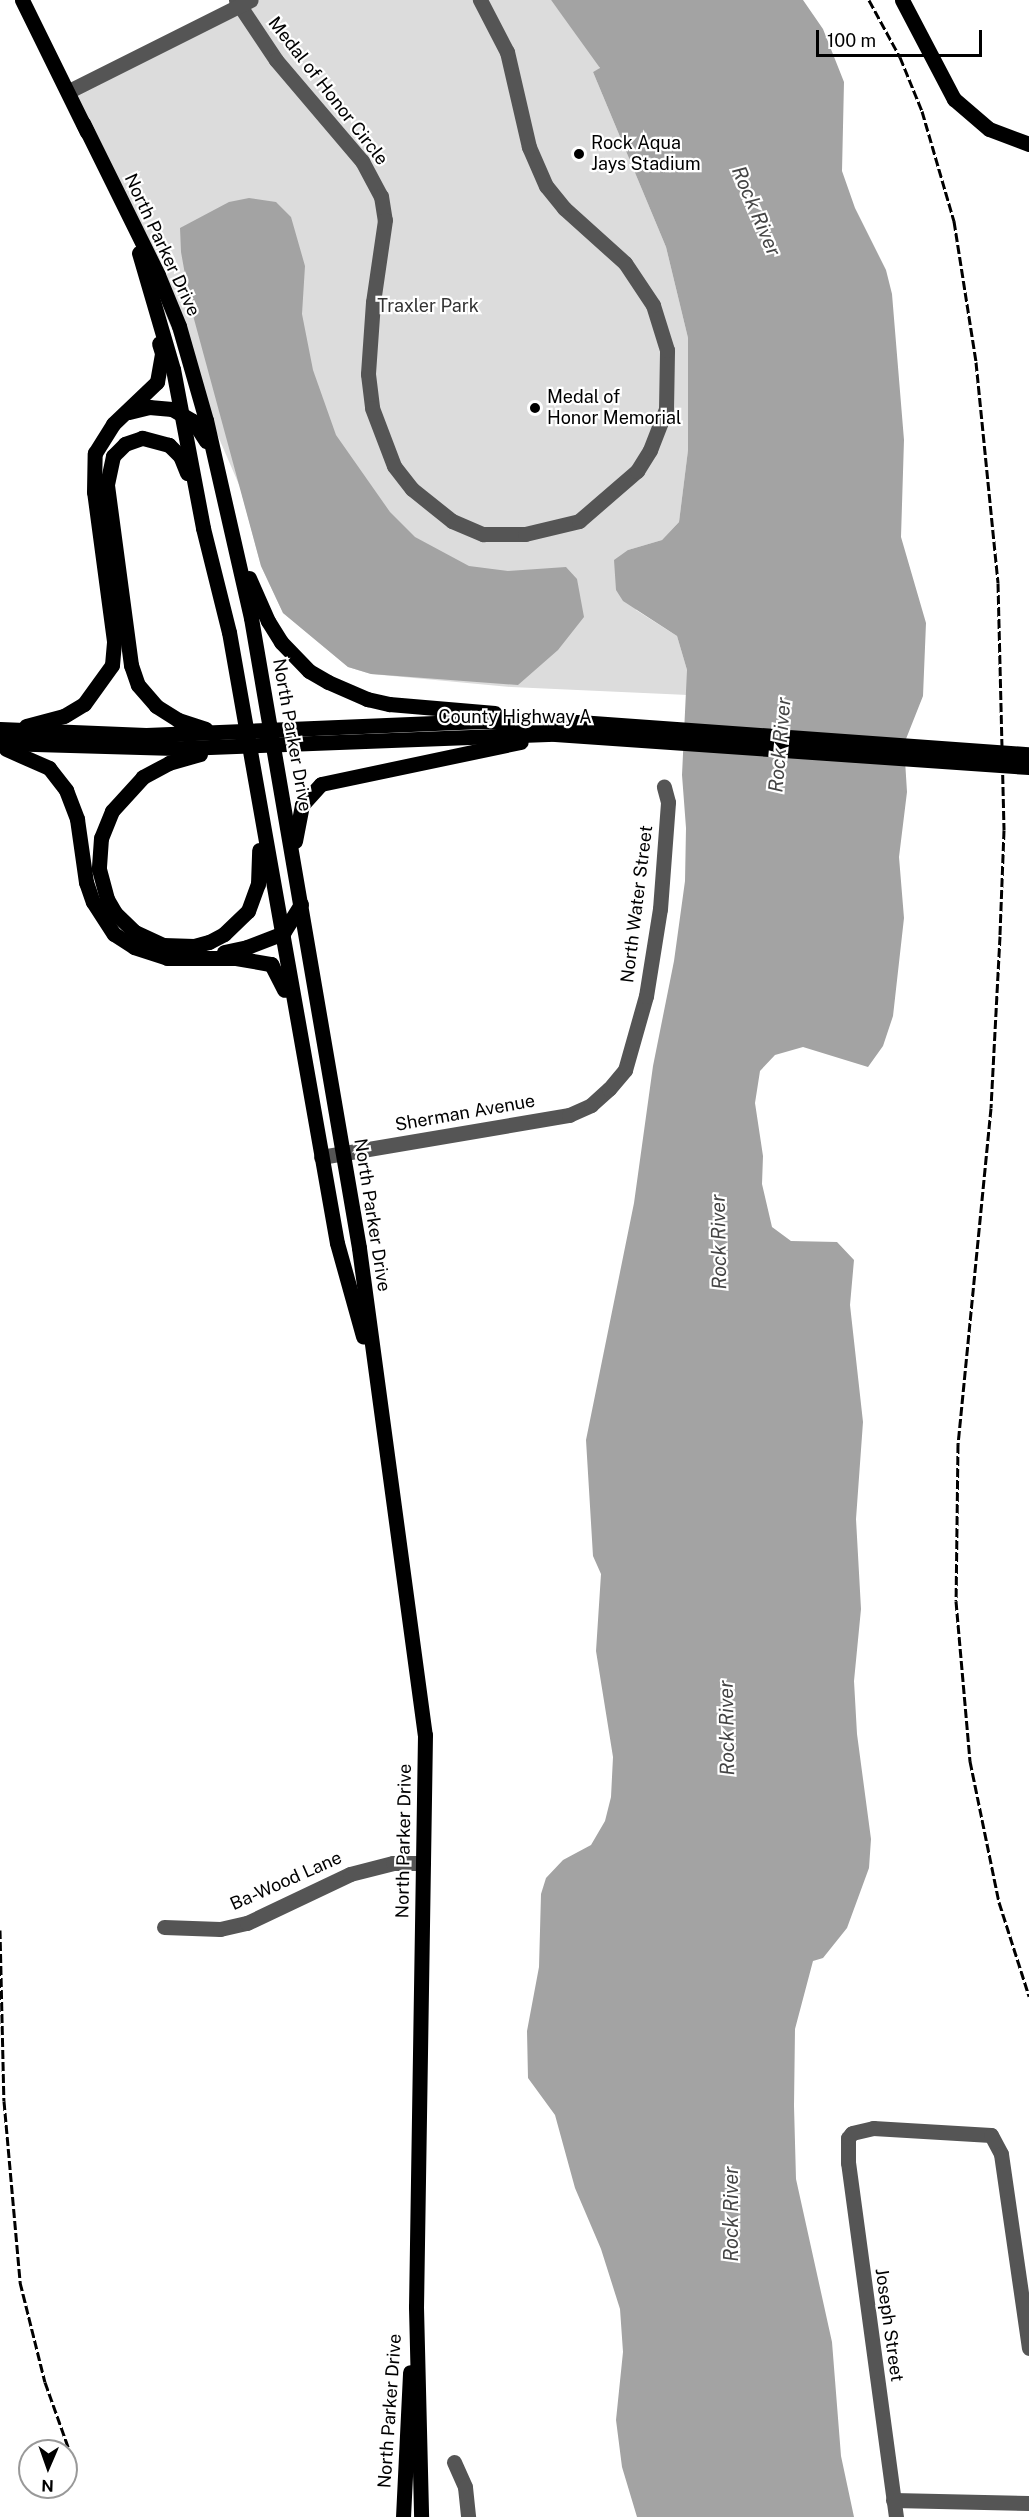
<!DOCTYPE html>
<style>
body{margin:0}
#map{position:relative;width:1029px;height:2517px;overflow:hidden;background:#fff;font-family:"Public Sans",sans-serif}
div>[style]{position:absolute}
.green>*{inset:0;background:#dcdcdc}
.water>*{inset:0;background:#a3a3a3}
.minor>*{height:15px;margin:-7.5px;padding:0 7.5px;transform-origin:7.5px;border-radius:7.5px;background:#555}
.major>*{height:15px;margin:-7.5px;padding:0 7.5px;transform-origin:7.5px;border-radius:7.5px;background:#000}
.rail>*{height:3px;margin-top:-1.5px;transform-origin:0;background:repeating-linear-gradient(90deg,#000 0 9px,transparent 0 12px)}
.dots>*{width:16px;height:16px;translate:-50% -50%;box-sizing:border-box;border:3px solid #fff;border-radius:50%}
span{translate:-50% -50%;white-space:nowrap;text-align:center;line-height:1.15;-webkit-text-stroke:4.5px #fff;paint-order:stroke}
.street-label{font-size:18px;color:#000}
.poi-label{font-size:18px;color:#000}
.left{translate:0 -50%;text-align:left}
.park-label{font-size:18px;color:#333}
.water-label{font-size:20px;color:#444;font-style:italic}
.north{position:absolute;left:18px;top:2439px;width:60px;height:60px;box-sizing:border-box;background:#fff;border:2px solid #999;border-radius:50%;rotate:182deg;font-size:16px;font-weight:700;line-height:24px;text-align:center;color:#000}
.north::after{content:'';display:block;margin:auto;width:21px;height:27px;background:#000;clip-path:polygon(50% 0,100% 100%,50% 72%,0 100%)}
.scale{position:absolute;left:816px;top:30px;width:166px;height:27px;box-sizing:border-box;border:3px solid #000;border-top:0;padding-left:8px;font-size:18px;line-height:21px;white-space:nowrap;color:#000;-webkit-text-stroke:4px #fff;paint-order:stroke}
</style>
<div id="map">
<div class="green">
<div style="clip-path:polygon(236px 0,551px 0,597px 60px,600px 69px,593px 72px,666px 247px,688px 338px,688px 450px,679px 522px,662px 540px,628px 550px,636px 610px,677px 636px,687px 670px,688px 695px,511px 687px,371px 674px,348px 667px,283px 613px,261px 566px,240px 487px,69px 91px)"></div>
</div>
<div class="water">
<div style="clip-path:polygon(551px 0,803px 0,823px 29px,844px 82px,842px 171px,855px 208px,886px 270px,892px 294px,904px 440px,901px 537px,926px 623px,923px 696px,904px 744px,907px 792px,899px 857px,904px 918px,893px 1016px,883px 1046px,868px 1067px,803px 1047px,775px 1055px,760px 1071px,755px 1103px,763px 1156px,762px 1184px,772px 1227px,791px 1241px,837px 1242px,854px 1260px,850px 1305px,863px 1422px,856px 1519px,861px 1609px,854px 1681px,857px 1734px,871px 1839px,869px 1868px,847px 1928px,823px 1958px,813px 1961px,795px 2029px,794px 2106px,796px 2179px,832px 2342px,841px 2456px,854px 2517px,637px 2517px,622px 2467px,616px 2420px,623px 2352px,620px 2309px,601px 2249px,575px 2188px,555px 2115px,528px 2078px,527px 2031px,539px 1967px,541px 1894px,546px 1878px,563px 1860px,591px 1845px,605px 1821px,611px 1797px,613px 1757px,596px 1651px,601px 1574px,593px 1556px,586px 1440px,634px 1203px,653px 1066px,674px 961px,685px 881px,686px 828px,682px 775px,687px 670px,677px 636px,623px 601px,616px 590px,614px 560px,628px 550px,662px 540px,679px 522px,688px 450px,688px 338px,666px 247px,593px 72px,600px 68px)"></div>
<div style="clip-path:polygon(249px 198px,276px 202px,291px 217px,305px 266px,302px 314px,313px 370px,336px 435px,390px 512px,415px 537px,469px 566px,508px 571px,566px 567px,577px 579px,584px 617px,558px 650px,518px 685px,371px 674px,348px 667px,283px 613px,261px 566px,191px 308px,181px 252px,180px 228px,229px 202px)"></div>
</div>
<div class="minor">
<div style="left:236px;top:0;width:72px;rotate:56.3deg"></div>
<div style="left:276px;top:60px;width:133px;rotate:49.6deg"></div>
<div style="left:362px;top:161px;width:40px;rotate:62deg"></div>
<div style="left:381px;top:196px;width:24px;rotate:81deg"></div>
<div style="left:385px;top:220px;width:83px;rotate:98.3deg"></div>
<div style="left:373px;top:302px;width:72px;rotate:94deg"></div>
<div style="left:368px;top:374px;width:34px;rotate:83deg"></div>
<div style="left:372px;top:408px;width:62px;rotate:69.2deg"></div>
<div style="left:394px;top:466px;width:29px;rotate:52deg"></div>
<div style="left:412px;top:489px;width:51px;rotate:38.7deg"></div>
<div style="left:452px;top:521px;width:34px;rotate:23deg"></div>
<div style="left:483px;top:534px;width:42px"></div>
<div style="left:525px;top:534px;width:56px;rotate:-13.5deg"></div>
<div style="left:579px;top:521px;width:77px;rotate:-40.8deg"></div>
<div style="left:637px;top:471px;width:25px;rotate:-58deg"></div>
<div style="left:650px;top:450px;width:44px;rotate:-68.7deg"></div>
<div style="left:666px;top:409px;width:59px;rotate:-89deg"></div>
<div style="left:667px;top:350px;width:47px;rotate:-107.3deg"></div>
<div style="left:653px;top:305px;width:50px;rotate:-123.7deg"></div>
<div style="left:625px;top:263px;width:82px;rotate:-138deg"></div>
<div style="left:564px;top:208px;width:28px;rotate:-129deg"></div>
<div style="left:546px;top:186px;width:43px;rotate:-113.6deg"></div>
<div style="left:529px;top:147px;width:98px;rotate:-103deg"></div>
<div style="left:507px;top:52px;width:59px;rotate:-117.4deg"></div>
<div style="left:69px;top:91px;width:203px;rotate:-26.6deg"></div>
<div style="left:321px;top:1157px;width:252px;rotate:-9.6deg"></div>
<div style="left:569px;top:1115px;width:24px;rotate:-24deg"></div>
<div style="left:591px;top:1105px;width:24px;rotate:-42deg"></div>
<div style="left:609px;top:1089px;width:25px;rotate:-50deg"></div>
<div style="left:625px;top:1070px;width:77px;rotate:-74.2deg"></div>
<div style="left:646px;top:996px;width:88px;rotate:-80.9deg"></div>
<div style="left:660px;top:909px;width:107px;rotate:-85.7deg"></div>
<div style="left:668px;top:802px;width:16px;rotate:-105deg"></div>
<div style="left:164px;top:1927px;width:56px;rotate:2deg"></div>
<div style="left:220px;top:1929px;width:28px;rotate:-13deg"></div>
<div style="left:247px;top:1923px;width:114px;rotate:-25.4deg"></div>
<div style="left:350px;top:1874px;width:44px;rotate:-14.3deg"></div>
<div style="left:393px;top:1863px;width:30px"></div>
<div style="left:454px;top:2462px;width:27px;rotate:66deg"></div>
<div style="left:465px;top:2487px;width:30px;rotate:84deg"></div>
<div style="left:893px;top:2500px;width:136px;rotate:1.3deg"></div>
<div style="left:896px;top:2517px;width:357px;rotate:-97.7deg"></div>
<div style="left:848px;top:2163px;width:25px;rotate:-90deg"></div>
<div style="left:848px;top:2138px;width:6px;rotate:-51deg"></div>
<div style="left:852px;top:2133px;width:22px;rotate:-13deg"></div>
<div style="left:873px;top:2128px;width:118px;rotate:3.4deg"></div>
<div style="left:991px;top:2135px;width:21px;rotate:62deg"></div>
<div style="left:1001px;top:2154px;width:196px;rotate:81.8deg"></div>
</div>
<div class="major">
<div style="left:22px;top:0;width:147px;rotate:63.8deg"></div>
<div style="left:902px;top:0;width:112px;rotate:62.3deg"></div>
<div style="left:954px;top:99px;width:46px;rotate:40.6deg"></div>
<div style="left:989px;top:129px;width:43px;rotate:20.6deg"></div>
<div style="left:83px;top:123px;width:169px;rotate:63.7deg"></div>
<div style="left:158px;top:275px;width:55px;rotate:67.6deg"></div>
<div style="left:179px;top:326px;width:98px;rotate:74deg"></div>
<div style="left:206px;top:420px;width:203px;rotate:77.2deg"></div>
<div style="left:251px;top:618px;width:639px;rotate:80.27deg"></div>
<div style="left:359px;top:1248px;width:491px;rotate:82.3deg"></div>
<div style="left:425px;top:1735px;width:572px;rotate:90.9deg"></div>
<div style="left:416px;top:2307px;width:210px;rotate:88.6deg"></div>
<div style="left:139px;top:253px;width:121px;rotate:73.7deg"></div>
<div style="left:173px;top:369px;width:162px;rotate:79.3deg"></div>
<div style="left:203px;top:528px;width:107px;rotate:76deg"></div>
<div style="left:229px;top:632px;width:620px;rotate:79.98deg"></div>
<div style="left:337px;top:1243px;width:97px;rotate:74.4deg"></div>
<div style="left:129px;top:412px;width:21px;rotate:-14deg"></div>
<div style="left:149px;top:407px;width:23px;rotate:5deg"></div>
<div style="left:172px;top:409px;width:24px;rotate:30deg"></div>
<div style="left:193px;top:421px;width:24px;rotate:57deg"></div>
<div style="left:187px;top:473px;width:18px;rotate:-112deg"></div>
<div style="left:180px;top:456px;width:16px;rotate:-135deg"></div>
<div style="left:169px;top:445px;width:28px;rotate:-165deg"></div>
<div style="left:142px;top:438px;width:18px;rotate:161deg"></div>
<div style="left:125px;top:444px;width:17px;rotate:135deg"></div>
<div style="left:113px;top:456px;width:30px;rotate:102deg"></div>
<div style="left:107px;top:485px;width:182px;rotate:82.4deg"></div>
<div style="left:131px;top:665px;width:21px;rotate:71deg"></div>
<div style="left:138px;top:685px;width:28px;rotate:49deg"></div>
<div style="left:156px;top:706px;width:26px;rotate:32deg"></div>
<div style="left:178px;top:720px;width:29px;rotate:18deg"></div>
<div style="left:249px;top:578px;width:47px;rotate:66.2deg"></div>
<div style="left:268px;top:621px;width:25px;rotate:58deg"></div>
<div style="left:281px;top:642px;width:40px;rotate:46deg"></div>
<div style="left:309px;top:671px;width:22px;rotate:30deg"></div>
<div style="left:328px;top:682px;width:43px;rotate:23.6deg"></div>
<div style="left:367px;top:699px;width:23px;rotate:13deg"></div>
<div style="left:389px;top:704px;width:106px;rotate:4.9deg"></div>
<div style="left:26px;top:726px;width:39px;rotate:-15deg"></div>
<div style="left:64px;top:716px;width:23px;rotate:-31deg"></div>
<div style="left:84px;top:704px;width:48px;rotate:-54.3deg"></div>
<div style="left:112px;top:665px;width:24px;rotate:-85deg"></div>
<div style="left:114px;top:641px;width:150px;rotate:-97.6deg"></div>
<div style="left:94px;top:492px;width:39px;rotate:-89deg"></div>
<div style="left:95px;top:453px;width:34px;rotate:-58deg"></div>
<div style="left:113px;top:424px;width:61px;rotate:-43.7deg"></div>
<div style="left:157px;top:382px;width:29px;rotate:-80deg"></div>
<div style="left:162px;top:353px;width:10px;rotate:-107deg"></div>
<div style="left:0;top:729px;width:146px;rotate:2.4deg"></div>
<div style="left:146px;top:735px;width:337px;rotate:-2.4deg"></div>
<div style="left:483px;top:721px;width:96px;rotate:0.6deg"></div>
<div style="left:579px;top:722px;width:451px;rotate:4.1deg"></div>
<div style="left:0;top:743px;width:184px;rotate:1.6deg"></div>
<div style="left:184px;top:748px;width:371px;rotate:-2.2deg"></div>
<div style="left:555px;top:734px;width:475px;rotate:4deg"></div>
<div style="left:6px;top:749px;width:47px;rotate:23.8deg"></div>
<div style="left:49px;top:768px;width:28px;rotate:52deg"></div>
<div style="left:66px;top:790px;width:31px;rotate:69deg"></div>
<div style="left:77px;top:819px;width:64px;rotate:81.9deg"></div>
<div style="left:86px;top:882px;width:21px;rotate:71deg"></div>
<div style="left:93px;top:902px;width:38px;rotate:57deg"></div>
<div style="left:114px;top:934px;width:24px;rotate:33deg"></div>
<div style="left:134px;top:947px;width:35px;rotate:18deg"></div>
<div style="left:167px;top:958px;width:69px"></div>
<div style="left:236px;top:958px;width:36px;rotate:10deg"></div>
<div style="left:271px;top:964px;width:29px;rotate:63deg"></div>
<div style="left:200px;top:754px;width:32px;rotate:164deg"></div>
<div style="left:169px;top:763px;width:30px;rotate:152deg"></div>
<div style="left:143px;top:777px;width:46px;rotate:132.4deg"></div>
<div style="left:112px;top:811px;width:29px;rotate:112deg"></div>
<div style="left:101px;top:838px;width:31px;rotate:94deg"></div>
<div style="left:99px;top:869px;width:31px;rotate:75deg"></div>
<div style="left:107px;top:899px;width:16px;rotate:60deg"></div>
<div style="left:115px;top:913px;width:28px;rotate:44deg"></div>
<div style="left:135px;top:932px;width:31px;rotate:25deg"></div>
<div style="left:163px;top:945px;width:31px;rotate:2deg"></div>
<div style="left:194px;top:946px;width:16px;rotate:-15deg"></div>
<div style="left:209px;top:942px;width:17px;rotate:-28deg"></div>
<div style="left:224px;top:934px;width:33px;rotate:-44deg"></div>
<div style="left:248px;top:911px;width:29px;rotate:-70deg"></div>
<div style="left:258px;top:884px;width:34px;rotate:-88deg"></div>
<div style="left:295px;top:841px;width:37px;rotate:-79deg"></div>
<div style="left:302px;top:805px;width:28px;rotate:-48deg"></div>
<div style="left:321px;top:784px;width:204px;rotate:-11.9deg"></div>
<div style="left:224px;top:952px;width:24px;rotate:-12deg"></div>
<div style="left:247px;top:947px;width:39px;rotate:-21deg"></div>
<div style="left:283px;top:933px;width:34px;rotate:-58deg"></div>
<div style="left:403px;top:2517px;width:145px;rotate:-87.2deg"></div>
</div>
<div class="rail">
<div style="left:869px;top:0;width:65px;rotate:61.5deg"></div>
<div style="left:900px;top:57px;width:58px;rotate:67.8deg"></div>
<div style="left:922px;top:111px;width:115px;rotate:73.8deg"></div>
<div style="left:954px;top:221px;width:143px;rotate:81.1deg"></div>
<div style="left:976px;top:362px;width:222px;rotate:84.3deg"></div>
<div style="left:998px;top:583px;width:247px;rotate:88.6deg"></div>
<div style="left:1004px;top:830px;width:106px;rotate:92.2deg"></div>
<div style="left:1000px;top:936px;width:172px;rotate:93deg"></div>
<div style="left:991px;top:1108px;width:338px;rotate:95.6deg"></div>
<div style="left:958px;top:1444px;width:157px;rotate:90.7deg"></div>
<div style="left:956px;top:1601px;width:161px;rotate:85deg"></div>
<div style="left:970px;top:1761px;width:144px;rotate:78.4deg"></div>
<div style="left:999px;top:1902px;width:99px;rotate:72.3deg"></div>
<div style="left:0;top:1930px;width:171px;rotate:88.7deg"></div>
<div style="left:4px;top:2101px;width:182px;rotate:84.9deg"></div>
<div style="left:20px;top:2282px;width:103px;rotate:76deg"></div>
<div style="left:45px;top:2382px;width:77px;rotate:70.4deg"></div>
</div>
<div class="dots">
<div style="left:579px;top:154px;background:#000"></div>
<div style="left:535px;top:408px;background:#000"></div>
</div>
<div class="street-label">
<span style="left:328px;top:91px;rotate:52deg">Medal of Honor Circle</span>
<span style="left:162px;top:245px;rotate:65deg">North Parker Drive</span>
<span style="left:515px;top:717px">County Highway A</span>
<span style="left:292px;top:735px;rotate:80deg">North Parker Drive</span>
<span style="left:637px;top:904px;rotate:-83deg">North Water Street</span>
<span style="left:465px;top:1113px;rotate:-10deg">Sherman Avenue</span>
<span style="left:372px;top:1215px;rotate:81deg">North Parker Drive</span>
<span style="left:404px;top:1841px;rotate:-89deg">North Parker Drive</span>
<span style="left:286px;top:1881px;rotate:-24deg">Ba-Wood Lane</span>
<span style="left:889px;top:2325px;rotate:82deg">Joseph Street</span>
<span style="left:390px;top:2411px;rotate:-86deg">North Parker Drive</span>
</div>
<div class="poi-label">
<span class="left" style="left:591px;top:154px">Rock Aqua<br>Jays Stadium</span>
<span class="left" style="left:547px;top:408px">Medal of<br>Honor Memorial</span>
</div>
<div class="park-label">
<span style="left:428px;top:306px">Traxler Park</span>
</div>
<div class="water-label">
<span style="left:756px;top:211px;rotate:67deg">Rock River</span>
<span style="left:780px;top:745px;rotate:-85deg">Rock River</span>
<span style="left:719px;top:1242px;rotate:-91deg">Rock River</span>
<span style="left:727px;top:1728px;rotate:-91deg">Rock River</span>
<span style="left:731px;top:2214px;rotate:-90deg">Rock River</span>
</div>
<div class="north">N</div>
<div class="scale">100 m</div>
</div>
